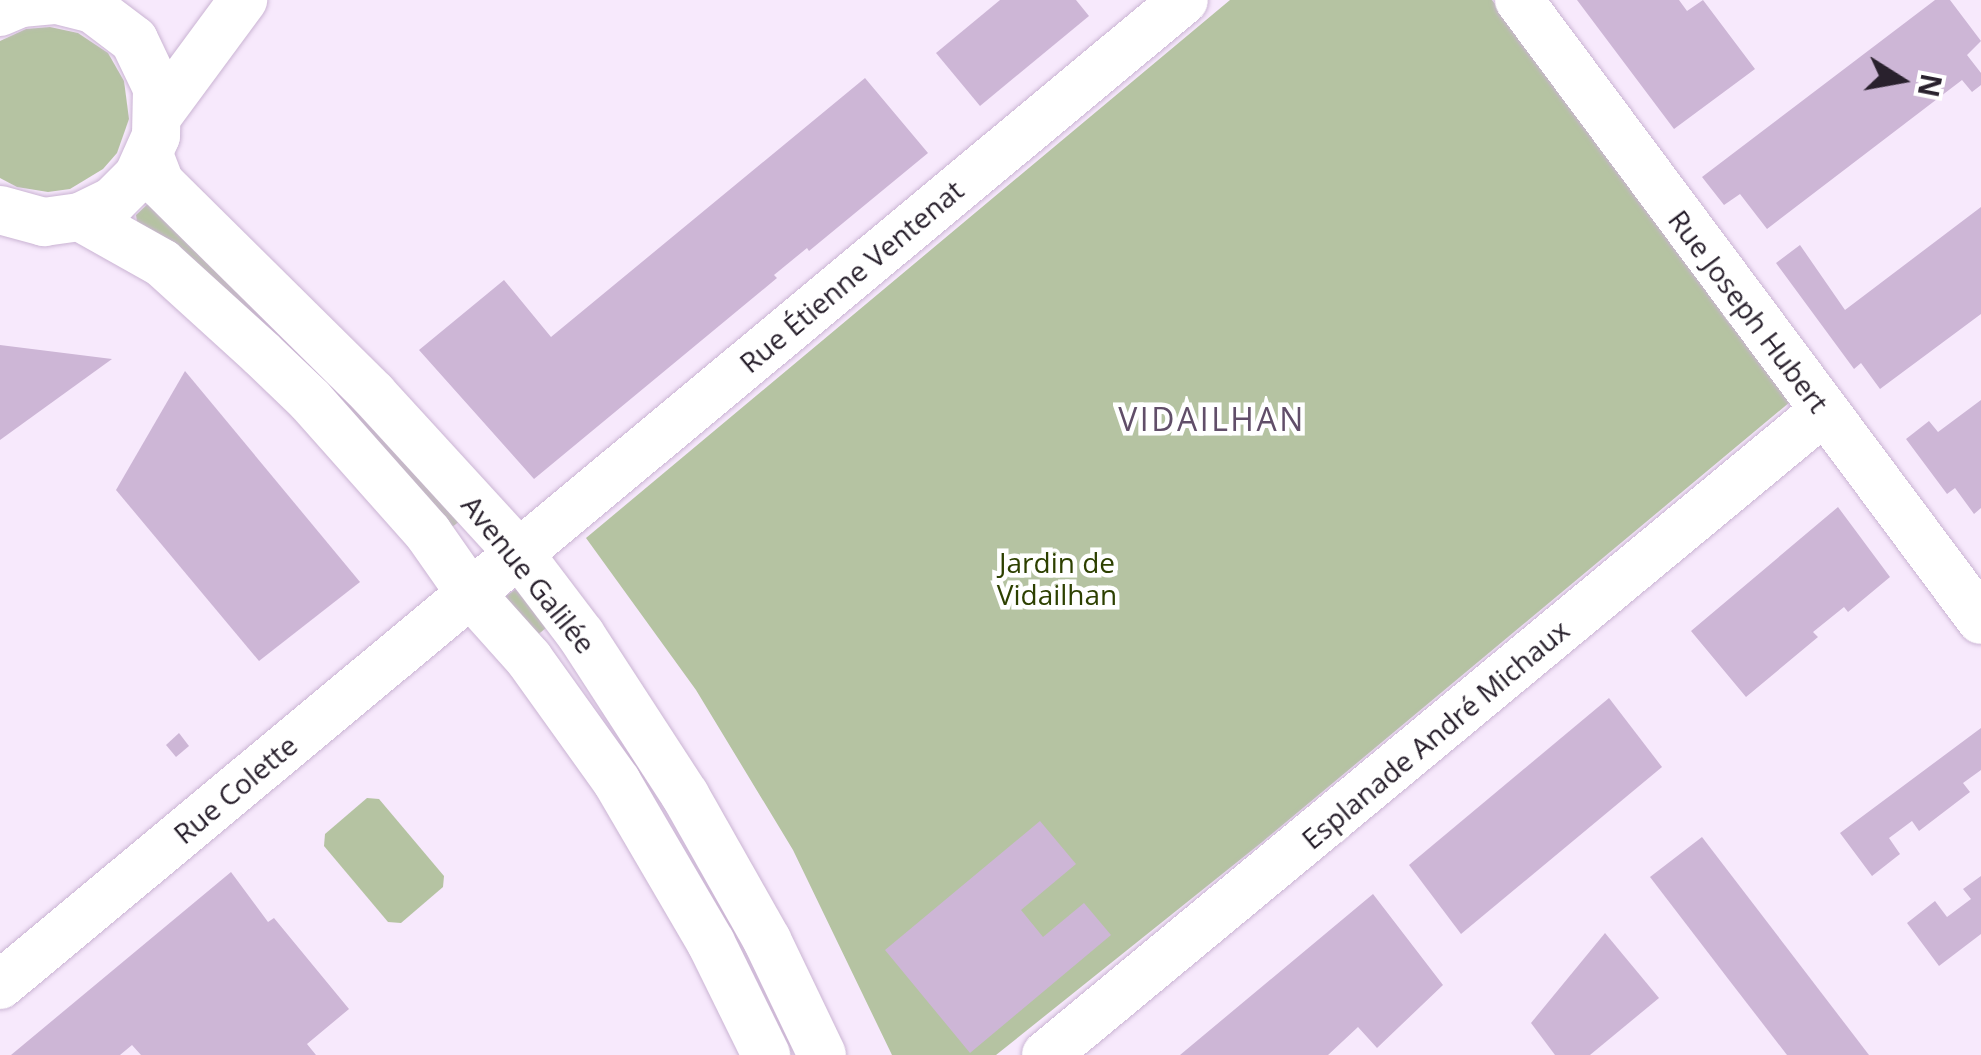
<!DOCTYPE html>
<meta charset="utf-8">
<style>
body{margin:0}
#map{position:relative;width:1981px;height:1055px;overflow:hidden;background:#f7e9fc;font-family:"Open Sans",sans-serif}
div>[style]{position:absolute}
.green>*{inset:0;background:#b5c3a2}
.building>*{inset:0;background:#cdb6d6}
.roads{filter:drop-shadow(0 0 2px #cab4d3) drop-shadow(0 0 2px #cab4d3)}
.minor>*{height:48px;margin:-24px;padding:0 24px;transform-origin:24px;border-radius:24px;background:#fff}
span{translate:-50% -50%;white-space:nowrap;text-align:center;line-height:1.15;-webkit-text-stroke:9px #fff;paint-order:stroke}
.street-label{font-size:28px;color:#29212d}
.park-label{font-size:28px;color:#2d4000}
.quarter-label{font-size:32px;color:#614e69;letter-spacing:2.5px}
.north{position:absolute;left:1851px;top:30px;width:100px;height:100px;-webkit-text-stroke:8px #fff;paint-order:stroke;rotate:101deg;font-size:28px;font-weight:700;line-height:40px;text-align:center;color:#29212d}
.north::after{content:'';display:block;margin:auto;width:35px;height:45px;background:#29212d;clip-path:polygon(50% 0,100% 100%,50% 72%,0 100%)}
</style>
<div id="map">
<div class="green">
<div style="clip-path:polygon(1230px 0,1492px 0,1790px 402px,1261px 843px,996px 1055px,892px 1055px,793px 850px,696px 690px,586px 538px)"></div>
<div style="clip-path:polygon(50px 27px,78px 33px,108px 53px,124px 81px,129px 119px,117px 153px,103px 169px,70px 189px,48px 192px,17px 187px,0 178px,0 41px,26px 29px)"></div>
<div style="clip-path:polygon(152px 200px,468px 515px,444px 533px,137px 222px,136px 215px)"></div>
<div style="clip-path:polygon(516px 589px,552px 623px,529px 642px,505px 597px)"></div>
<div style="clip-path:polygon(367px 798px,379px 799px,444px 876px,443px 887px,401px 923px,388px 922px,324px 846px,325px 834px)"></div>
</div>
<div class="building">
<div style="clip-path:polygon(1000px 0,1076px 0,1089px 16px,980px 106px,936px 53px)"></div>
<div style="clip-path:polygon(1577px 0,1679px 0,1687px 11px,1703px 0,1755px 69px,1674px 129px)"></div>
<div style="clip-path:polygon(1935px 0,1950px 0,1981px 41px,1967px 55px,1981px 73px,1981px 85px,1972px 92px,1962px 80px,1767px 229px,1740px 194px,1724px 205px,1702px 177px)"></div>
<div style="clip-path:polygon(865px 78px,928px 153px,809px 251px,807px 248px,774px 275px,777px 278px,534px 479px,419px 350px,504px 280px,551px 337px)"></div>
<div style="clip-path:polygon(1981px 207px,1981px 314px,1880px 389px,1861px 363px,1854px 369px,1776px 263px,1800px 245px,1845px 310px)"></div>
<div style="clip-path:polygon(0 345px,112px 359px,0 440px)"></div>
<div style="clip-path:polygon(185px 371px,360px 582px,259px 661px,116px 490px)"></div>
<div style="clip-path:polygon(1981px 400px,1981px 508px,1974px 514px,1955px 488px,1947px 494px,1906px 439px,1929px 421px,1938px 432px)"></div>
<div style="clip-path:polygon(1838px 507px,1890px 577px,1848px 612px,1844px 607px,1813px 632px,1818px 637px,1746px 697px,1691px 631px)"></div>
<div style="clip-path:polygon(1609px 698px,1662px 767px,1461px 934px,1409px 865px)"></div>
<div style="clip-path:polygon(1981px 728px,1981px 770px,1963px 783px,1970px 792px,1919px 831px,1912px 821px,1889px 838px,1900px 854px,1872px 876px,1840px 833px)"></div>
<div style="clip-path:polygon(179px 733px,189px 746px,176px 757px,166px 745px)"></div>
<div style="clip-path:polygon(1040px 821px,1076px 864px,1021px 910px,1043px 937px,1084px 903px,1111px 935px,970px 1053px,885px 950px)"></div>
<div style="clip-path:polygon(1702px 837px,1869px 1055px,1787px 1055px,1729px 980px,1650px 877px)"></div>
<div style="clip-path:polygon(231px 872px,268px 922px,274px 918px,349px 1009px,307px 1044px,316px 1055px,141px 1055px,132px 1045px,120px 1055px,11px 1055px)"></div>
<div style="clip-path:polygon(1981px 876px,1981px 934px,1939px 966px,1907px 923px,1935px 901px,1947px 917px,1971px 899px,1963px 889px)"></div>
<div style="clip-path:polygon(1373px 894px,1443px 985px,1377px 1048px,1358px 1027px,1328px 1055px,1180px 1055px)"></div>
<div style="clip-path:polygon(1605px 933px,1659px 998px,1590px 1055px,1555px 1055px,1531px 1023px)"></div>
</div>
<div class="roads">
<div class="minor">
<div style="left:1519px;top:0;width:773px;rotate:53.31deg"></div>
<div style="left:0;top:12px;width:23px;rotate:-23deg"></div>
<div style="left:21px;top:3px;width:33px;rotate:-5deg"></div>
<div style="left:159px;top:114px;width:142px;rotate:-53.6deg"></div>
<div style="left:150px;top:157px;width:28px;rotate:69deg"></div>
<div style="left:160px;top:183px;width:300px;rotate:44.7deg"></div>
<div style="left:373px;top:394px;width:214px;rotate:47.5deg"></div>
<div style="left:518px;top:552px;width:104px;rotate:52.8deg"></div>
<div style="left:581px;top:635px;width:191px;rotate:57deg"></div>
<div style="left:685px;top:795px;width:167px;rotate:60.5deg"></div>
<div style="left:767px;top:940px;width:127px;rotate:64.4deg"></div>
<div style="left:0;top:210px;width:46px;rotate:15.3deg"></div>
<div style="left:44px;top:222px;width:36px;rotate:-8deg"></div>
<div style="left:80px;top:217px;width:37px;rotate:-26deg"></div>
<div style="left:113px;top:201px;width:35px;rotate:-45deg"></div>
<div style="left:138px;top:176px;width:44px;rotate:-65.8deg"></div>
<div style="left:156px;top:136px;width:48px;rotate:-88.8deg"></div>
<div style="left:157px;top:88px;width:53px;rotate:-115.6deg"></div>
<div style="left:134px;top:40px;width:51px;rotate:-142.9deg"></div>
<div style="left:93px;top:9px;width:36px;rotate:-166deg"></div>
<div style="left:80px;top:217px;width:94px;rotate:29.3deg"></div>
<div style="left:162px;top:263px;width:135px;rotate:42.3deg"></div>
<div style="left:262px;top:354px;width:66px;rotate:43.8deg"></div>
<div style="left:310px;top:400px;width:178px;rotate:48.4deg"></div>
<div style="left:428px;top:533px;width:73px;rotate:55deg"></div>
<div style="left:470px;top:593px;width:89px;rotate:48.2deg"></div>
<div style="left:529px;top:659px;width:151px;rotate:54.4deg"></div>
<div style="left:617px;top:782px;width:186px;rotate:59.7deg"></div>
<div style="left:711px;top:943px;width:125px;rotate:63.8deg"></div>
<div style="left:0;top:985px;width:1540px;rotate:-39.76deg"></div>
<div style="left:1046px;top:1055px;width:1010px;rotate:-39.62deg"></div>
</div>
</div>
<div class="street-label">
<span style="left:851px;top:276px;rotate:-40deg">Rue Étienne Ventenat</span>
<span style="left:1749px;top:311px;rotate:53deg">Rue Joseph Hubert</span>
<span style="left:529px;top:574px;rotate:51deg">Avenue Galilée</span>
<span style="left:1435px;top:734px;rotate:-40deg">Esplanade André Michaux</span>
<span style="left:235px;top:789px;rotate:-40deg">Rue Colette</span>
</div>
<div class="park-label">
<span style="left:1057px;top:578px">Jardin de<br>Vidailhan</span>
</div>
<div class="quarter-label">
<span style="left:1212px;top:419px">VIDAILHAN</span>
</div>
<div class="north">N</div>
</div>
